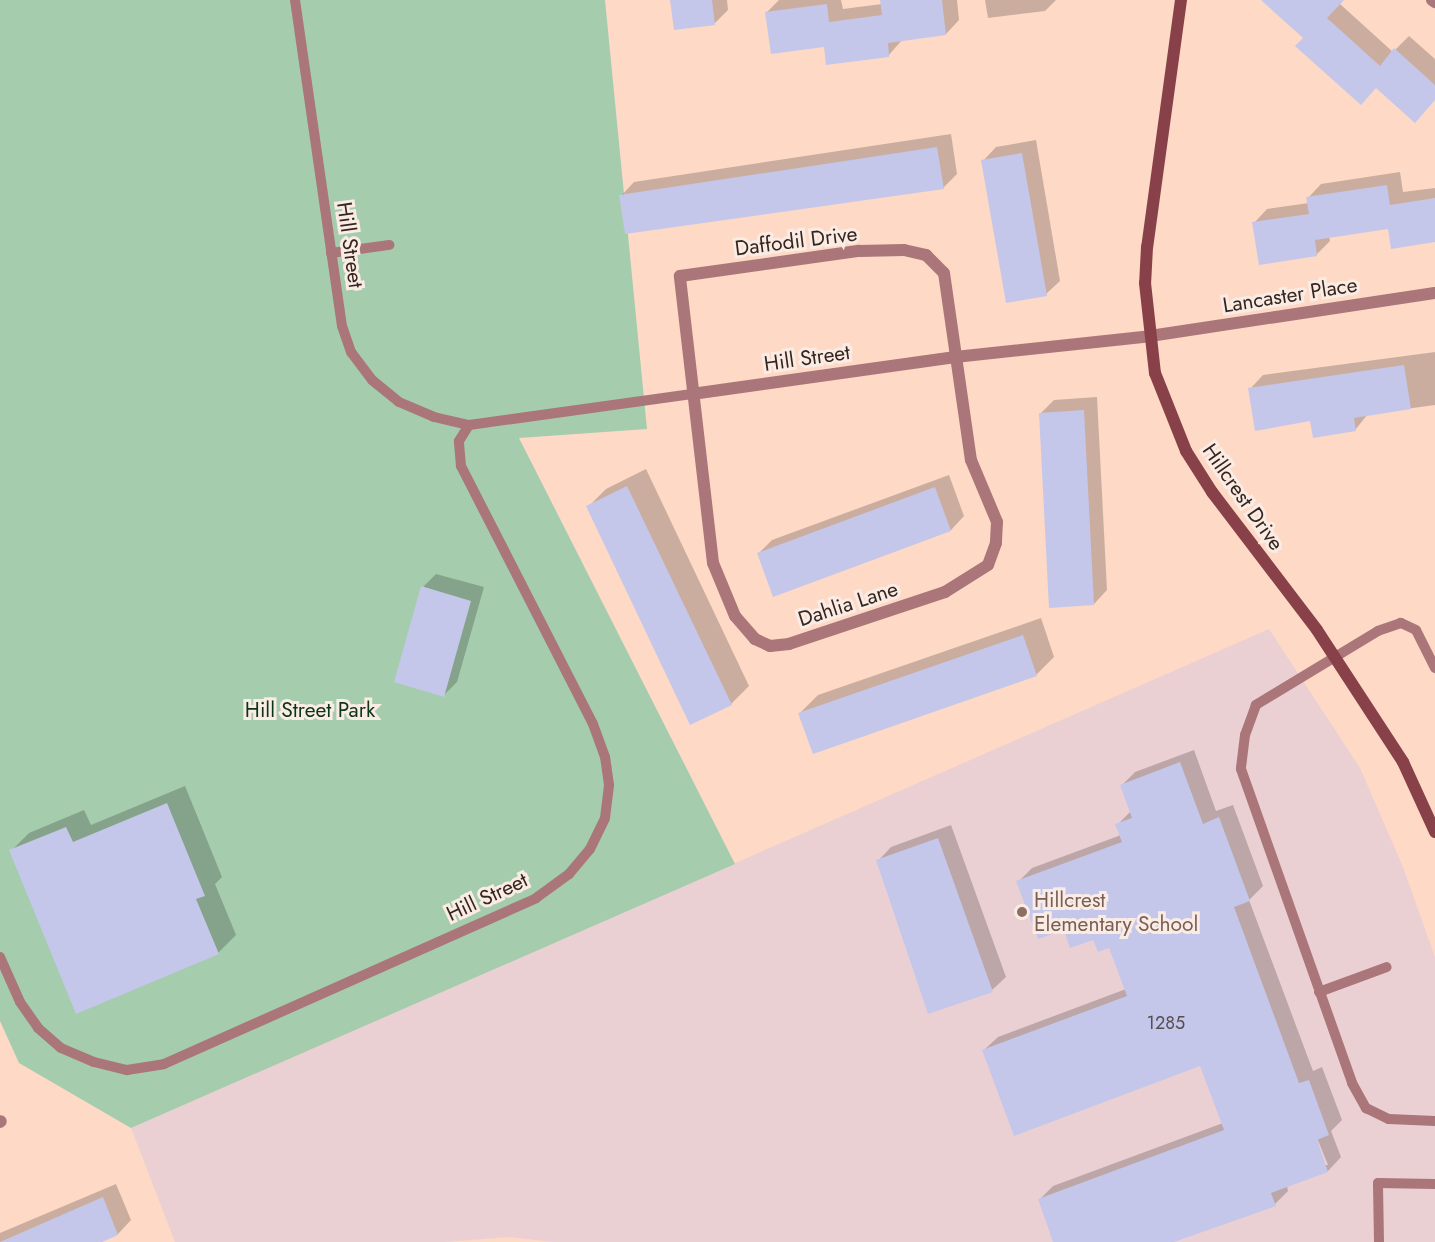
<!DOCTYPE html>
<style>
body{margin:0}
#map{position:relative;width:1435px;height:1242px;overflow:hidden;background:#fdd9c6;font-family:Jost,sans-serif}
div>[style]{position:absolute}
.education>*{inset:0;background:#ebd0d3}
.green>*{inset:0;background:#a5ccad}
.shadow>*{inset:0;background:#0003}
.building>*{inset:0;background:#c4c7e9}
.lane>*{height:10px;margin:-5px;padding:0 5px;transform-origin:5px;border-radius:5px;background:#aa7679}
.street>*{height:12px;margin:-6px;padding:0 6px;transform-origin:6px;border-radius:6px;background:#aa7679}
.secondary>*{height:12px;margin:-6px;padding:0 6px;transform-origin:6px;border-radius:6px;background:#894149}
.dots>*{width:16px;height:16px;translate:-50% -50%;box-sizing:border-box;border:3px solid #faece4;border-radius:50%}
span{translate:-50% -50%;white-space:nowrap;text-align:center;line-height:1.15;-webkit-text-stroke:6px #faece4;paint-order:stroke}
.number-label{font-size:18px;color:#584e52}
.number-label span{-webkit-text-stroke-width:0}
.street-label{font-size:21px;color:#34261f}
.park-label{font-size:21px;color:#093519}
.education-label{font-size:21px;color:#785e54}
.left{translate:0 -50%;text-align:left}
</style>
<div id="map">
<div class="education">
<div style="clip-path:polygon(1269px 629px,1360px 768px,1403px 867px,1435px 957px,1435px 1242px,553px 1242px,509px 1237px,445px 1242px,175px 1242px,131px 1128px)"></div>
</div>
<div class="green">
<div style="clip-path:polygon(0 0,605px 0,647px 429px,519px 438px,735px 864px,131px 1128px,19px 1063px,0 1021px)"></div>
</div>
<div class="shadow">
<div style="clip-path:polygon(672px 0,727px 0,728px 10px,715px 23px)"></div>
<div style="clip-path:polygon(779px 0,841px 0,843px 9px,882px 4px,882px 0,957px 0,959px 20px,946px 34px,902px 40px,888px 56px,825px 46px,767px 12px)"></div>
<div style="clip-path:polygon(985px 0,1056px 0,1045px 11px,988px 18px)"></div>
<div style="clip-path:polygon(1263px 0,1343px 0,1340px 4px,1393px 52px,1409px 36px,1435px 59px,1435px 99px,1377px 87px,1305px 38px)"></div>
<div style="clip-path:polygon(951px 134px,957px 174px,943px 188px,621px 196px,634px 182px)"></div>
<div style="clip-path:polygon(1036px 140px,1060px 281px,1046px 294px,983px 161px,996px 147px)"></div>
<div style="clip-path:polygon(1400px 172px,1403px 192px,1435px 188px,1435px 241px,1389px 227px,1329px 236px,1330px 241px,1316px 255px,1254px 223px,1267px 209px,1309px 203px,1308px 198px,1321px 184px)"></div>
<div style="clip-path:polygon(1435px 352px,1435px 405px,1368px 414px,1355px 430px,1312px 420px,1250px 389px,1263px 375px)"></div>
<div style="clip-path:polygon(1097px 397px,1107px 590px,1094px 604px,1041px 413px,1054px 400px)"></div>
<div style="clip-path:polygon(646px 469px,749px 686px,731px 704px,588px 507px,606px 489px)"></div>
<div style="clip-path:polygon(949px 475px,964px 516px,951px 530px,774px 595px,759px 553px,772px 540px)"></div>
<div style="clip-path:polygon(436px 574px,484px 587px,457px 682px,444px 695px,423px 587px)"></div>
<div style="clip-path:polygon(1041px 618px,1054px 657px,1036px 675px,800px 713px,818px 695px)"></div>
<div style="clip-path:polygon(evenodd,1194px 750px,1216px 811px,1233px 805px,1263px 886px,1249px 900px,1313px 1071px,1322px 1067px,1342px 1120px,1331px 1131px,1341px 1157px,1328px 1171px,1287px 1186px,1288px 1191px,1275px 1204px,1169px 1242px,1055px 1242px,1039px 1200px,1053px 1186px,1223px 1123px,1201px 1065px,984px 1050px,998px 1037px,1126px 989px,1110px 946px,1064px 928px,1018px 882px,1032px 868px,1121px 835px,1117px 825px,1131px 811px,1122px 785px,1135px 772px,1194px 750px,1315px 1133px,1328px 1165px,1324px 1165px,1315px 1133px)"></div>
<div style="clip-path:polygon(185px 786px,222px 877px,215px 884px,236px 935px,218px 953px,11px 851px,29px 833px,84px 810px,91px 825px)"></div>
<div style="clip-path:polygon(951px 825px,1006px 977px,992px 990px,878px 861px,891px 847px)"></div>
<div style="clip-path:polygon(116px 1184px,131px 1220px,118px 1234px,98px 1242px,0 1242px,0 1233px)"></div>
</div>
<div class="building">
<div style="clip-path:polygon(670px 0,712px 0,715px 25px,674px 30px)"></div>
<div style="clip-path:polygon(880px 0,942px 0,946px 35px,888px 43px,889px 57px,826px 65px,824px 47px,771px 54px,765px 12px,827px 4px,829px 22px,882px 15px)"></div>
<div style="clip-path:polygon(1261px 0,1344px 0,1327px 18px,1380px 66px,1394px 48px,1435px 85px,1435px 100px,1415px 123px,1376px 88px,1361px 105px,1295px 46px,1303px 38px)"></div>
<div style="clip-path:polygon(937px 147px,944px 189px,625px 234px,619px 195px)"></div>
<div style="clip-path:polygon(1022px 153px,1047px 296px,1006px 303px,981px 160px)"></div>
<div style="clip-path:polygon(1387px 185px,1390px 205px,1435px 198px,1435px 242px,1391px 249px,1388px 229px,1315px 240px,1317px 256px,1259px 265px,1252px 222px,1309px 214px,1306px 197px)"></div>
<div style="clip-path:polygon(1404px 365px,1411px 409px,1354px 418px,1356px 431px,1313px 438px,1310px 421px,1255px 431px,1248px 388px)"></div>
<div style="clip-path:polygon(1084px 410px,1094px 605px,1049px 608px,1039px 413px)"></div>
<div style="clip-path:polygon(627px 486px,732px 705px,690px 725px,586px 506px)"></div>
<div style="clip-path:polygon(935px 487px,951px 531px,773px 597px,757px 553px)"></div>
<div style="clip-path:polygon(421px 586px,471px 601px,444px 697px,394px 682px)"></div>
<div style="clip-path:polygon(1023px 635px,1037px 676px,813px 754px,798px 713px)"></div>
<div style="clip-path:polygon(1180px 762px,1203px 824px,1219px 817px,1250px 901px,1234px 907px,1299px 1083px,1309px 1080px,1329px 1135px,1317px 1140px,1328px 1172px,1271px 1193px,1276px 1206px,1174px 1242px,1053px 1242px,1038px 1199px,1224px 1130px,1200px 1066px,1014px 1136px,982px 1050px,1127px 996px,1109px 948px,1098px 952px,1093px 940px,1070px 948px,1064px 930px,1038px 939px,1016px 881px,1122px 842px,1115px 824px,1132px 818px,1120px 785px)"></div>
<div style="clip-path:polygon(167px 803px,205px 896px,196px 899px,219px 954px,76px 1014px,9px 850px,66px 827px,73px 842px)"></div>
<div style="clip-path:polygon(938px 838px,993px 992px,928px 1014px,876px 860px)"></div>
<div style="clip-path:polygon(103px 1197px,118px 1235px,102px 1242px,0 1242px)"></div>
</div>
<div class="lane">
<div style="left:295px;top:0;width:329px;rotate:81.8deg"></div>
<div style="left:342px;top:326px;width:28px;rotate:71deg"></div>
<div style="left:351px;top:352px;width:35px;rotate:53deg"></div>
<div style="left:372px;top:380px;width:35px;rotate:39deg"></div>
<div style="left:399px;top:402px;width:38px;rotate:23deg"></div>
<div style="left:434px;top:417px;width:36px;rotate:13deg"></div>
<div style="left:469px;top:425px;width:225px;rotate:-7.9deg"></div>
<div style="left:331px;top:253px;width:59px;rotate:-7.9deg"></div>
<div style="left:1435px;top:668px;width:42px;rotate:-116.6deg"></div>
<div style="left:1416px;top:630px;width:17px;rotate:-155deg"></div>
<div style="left:1401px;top:623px;width:24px;rotate:161deg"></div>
<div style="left:1378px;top:631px;width:143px;rotate:148.8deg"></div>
<div style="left:1256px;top:705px;width:32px;rotate:110deg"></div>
<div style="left:1245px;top:735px;width:34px;rotate:97deg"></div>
<div style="left:1241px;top:769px;width:333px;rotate:70.5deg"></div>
<div style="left:1352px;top:1083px;width:29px;rotate:61deg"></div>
<div style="left:1366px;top:1108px;width:25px;rotate:26deg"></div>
<div style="left:1389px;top:1119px;width:46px;rotate:2.5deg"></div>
<div style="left:0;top:957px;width:49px;rotate:66deg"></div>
<div style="left:20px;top:1002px;width:32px;rotate:55deg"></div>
<div style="left:38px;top:1028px;width:30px;rotate:41deg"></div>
<div style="left:61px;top:1048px;width:36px;rotate:23deg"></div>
<div style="left:94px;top:1062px;width:34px;rotate:14deg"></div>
<div style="left:127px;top:1070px;width:37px;rotate:-9deg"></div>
<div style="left:164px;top:1064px;width:407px;rotate:-24deg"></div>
<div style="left:536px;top:898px;width:41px;rotate:-36deg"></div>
<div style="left:569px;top:874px;width:33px;rotate:-50deg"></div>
<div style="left:590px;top:849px;width:34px;rotate:-64deg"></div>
<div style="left:605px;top:818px;width:33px;rotate:-83deg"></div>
<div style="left:609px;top:785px;width:28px;rotate:-98deg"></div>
<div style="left:605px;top:757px;width:35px;rotate:-110deg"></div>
<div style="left:593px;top:724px;width:290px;rotate:-117.1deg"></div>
<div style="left:461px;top:466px;width:25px;rotate:-95deg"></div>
<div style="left:459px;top:441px;width:19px;rotate:-58deg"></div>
<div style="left:1319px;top:992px;width:72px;rotate:-20.2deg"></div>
<div style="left:1379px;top:1242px;width:59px;rotate:-91deg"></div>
<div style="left:1378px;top:1183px;width:57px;rotate:1deg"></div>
</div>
<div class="street">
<div style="left:1432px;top:0;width:4px;rotate:34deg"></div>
<div style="left:904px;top:250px;width:23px;rotate:13deg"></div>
<div style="left:926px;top:255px;width:25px;rotate:45deg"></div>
<div style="left:944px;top:273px;width:189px;rotate:81.8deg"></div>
<div style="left:971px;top:460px;width:67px;rotate:67.2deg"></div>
<div style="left:997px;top:522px;width:21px;rotate:93deg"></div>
<div style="left:996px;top:543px;width:23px;rotate:110deg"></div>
<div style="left:988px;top:565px;width:51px;rotate:147.9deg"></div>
<div style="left:945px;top:592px;width:164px;rotate:161.6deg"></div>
<div style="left:789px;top:644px;width:19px;rotate:174deg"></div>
<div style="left:770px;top:646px;width:17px;rotate:-155deg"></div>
<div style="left:755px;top:639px;width:30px;rotate:-131deg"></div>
<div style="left:735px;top:616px;width:57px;rotate:-112.5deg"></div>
<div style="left:713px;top:563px;width:289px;rotate:-96.6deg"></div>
<div style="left:680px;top:276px;width:181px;rotate:-8deg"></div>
<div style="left:859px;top:251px;width:45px;rotate:-1.3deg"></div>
<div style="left:692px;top:394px;width:266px;rotate:-8deg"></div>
<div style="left:955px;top:357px;width:196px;rotate:-6.1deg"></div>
<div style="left:1150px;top:336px;width:288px;rotate:-8.6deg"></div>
<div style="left:0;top:1122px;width:1px;rotate:-45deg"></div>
</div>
<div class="secondary">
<div style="left:1181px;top:0;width:249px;rotate:97.8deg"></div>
<div style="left:1147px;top:247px;width:36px;rotate:93deg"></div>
<div style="left:1145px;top:283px;width:91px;rotate:83.7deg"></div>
<div style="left:1155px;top:373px;width:84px;rotate:68.3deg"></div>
<div style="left:1186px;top:451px;width:49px;rotate:57.6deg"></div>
<div style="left:1212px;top:492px;width:173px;rotate:52.7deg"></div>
<div style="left:1317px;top:630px;width:158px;rotate:56.9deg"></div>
<div style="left:1403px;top:762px;width:77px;rotate:65.4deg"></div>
</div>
<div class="dots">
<div style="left:1022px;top:912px;background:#8d6e63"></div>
</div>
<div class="number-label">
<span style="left:1166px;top:1023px">1285</span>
</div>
<div class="street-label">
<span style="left:796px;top:241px;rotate:-7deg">Daffodil Drive</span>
<span style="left:350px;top:245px;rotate:82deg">Hill Street</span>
<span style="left:1290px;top:295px;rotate:-9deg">Lancaster Place</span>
<span style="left:807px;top:358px;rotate:-8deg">Hill Street</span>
<span style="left:1243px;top:497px;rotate:55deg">Hillcrest Drive</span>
<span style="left:848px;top:604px;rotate:-18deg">Dahlia Lane</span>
<span style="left:487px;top:897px;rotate:-25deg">Hill Street</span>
</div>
<div class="park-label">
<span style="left:310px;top:710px">Hill Street Park</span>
</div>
<div class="education-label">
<span class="left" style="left:1034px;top:912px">Hillcrest<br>Elementary School</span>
</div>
</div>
